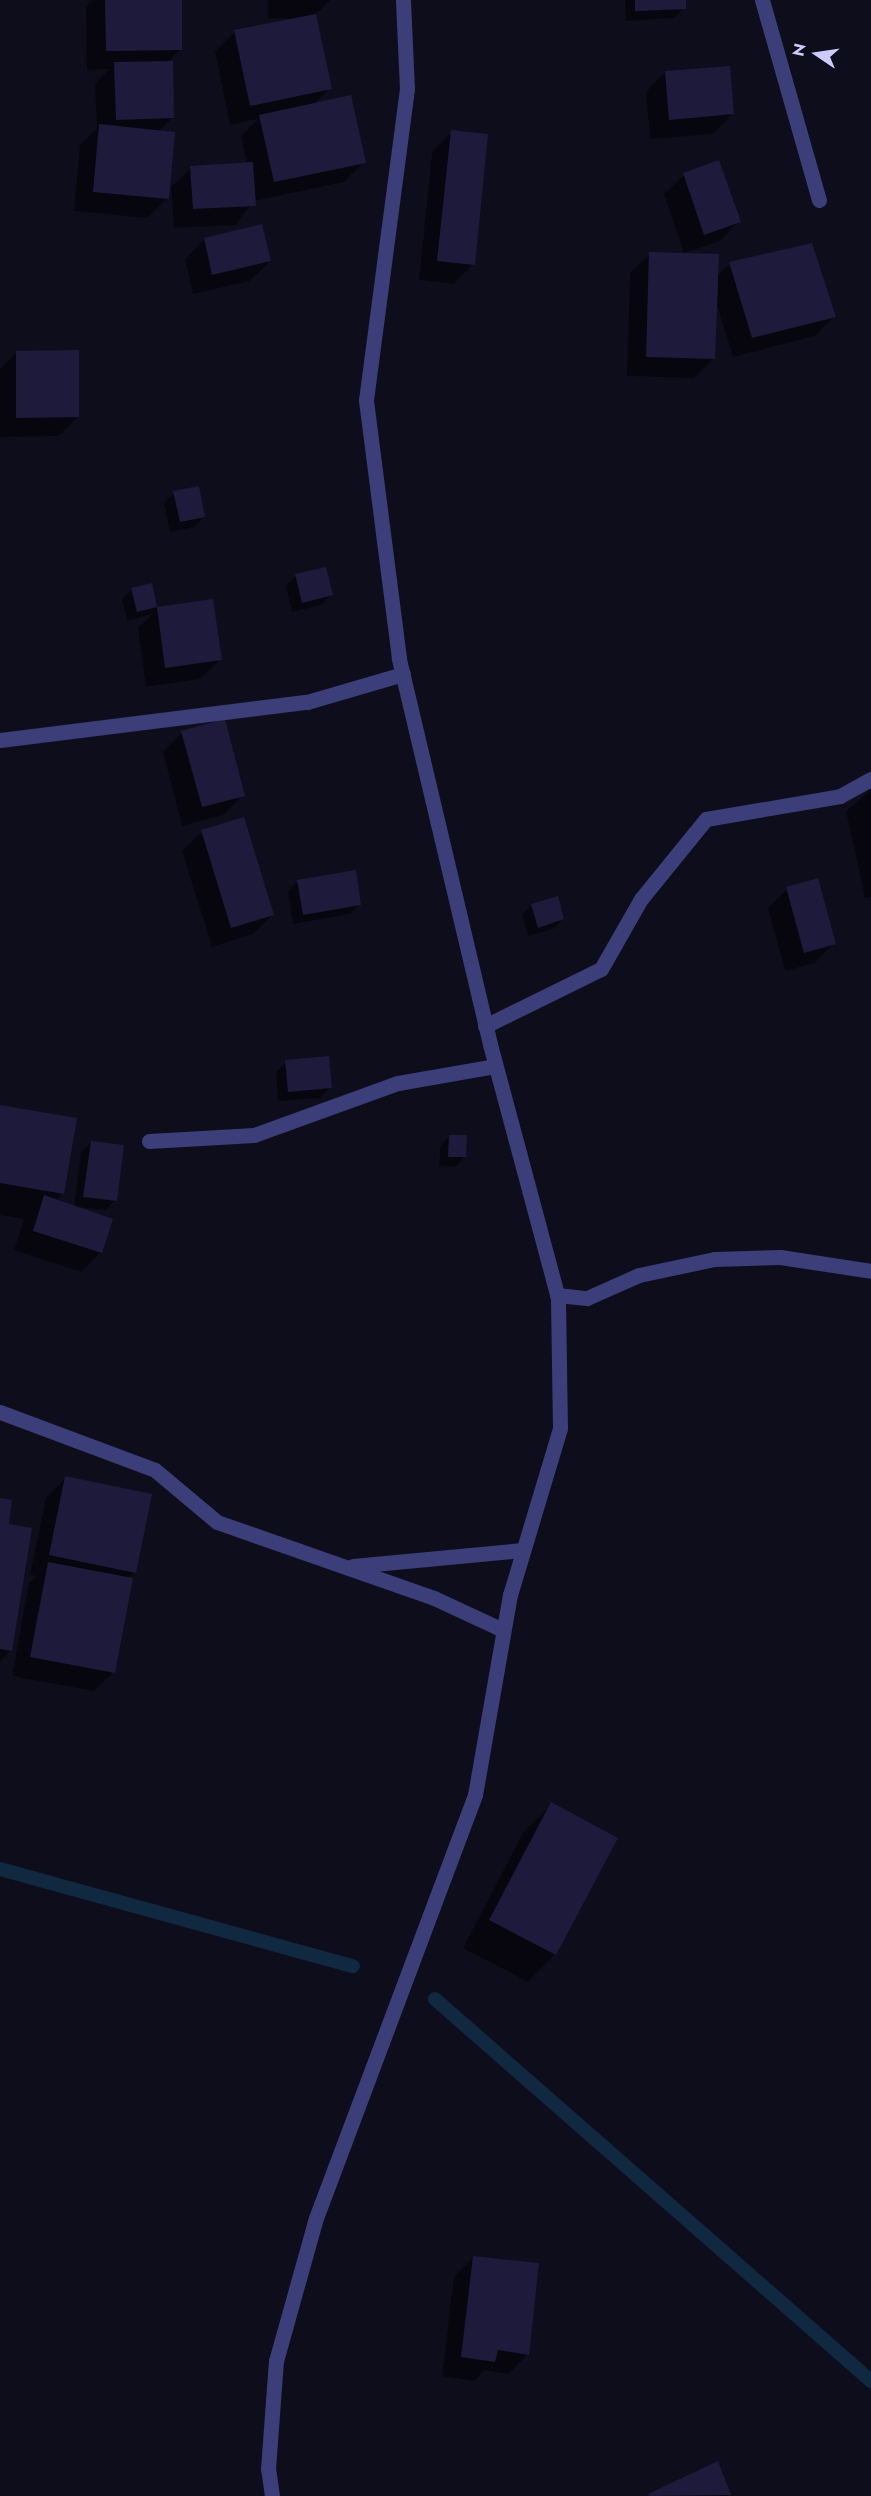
<!DOCTYPE html>
<style>
body{margin:0}
#map{position:relative;width:871px;height:2496px;overflow:hidden;background:#0e0d1c;font-family:Jost,sans-serif}
div>[style]{position:absolute}
.shadow>*{inset:0;background:#0007}
.stream>*{height:14px;margin:-7px;padding:0 7px;transform-origin:7px;border-radius:7px;background:#112841}
.building>*{inset:0;background:#1e1a3c}
.minor>*{height:15px;margin:-7.5px;padding:0 7.5px;transform-origin:7.5px;border-radius:7.5px;background:#3b3e78}
span{translate:-50% -50%;white-space:nowrap;text-align:center;line-height:1.15;-webkit-text-stroke:5px #0e0d1c;paint-order:stroke}
.north{position:absolute;left:787px;top:24px;width:60px;height:60px;-webkit-text-stroke:4px #0e0d1c;paint-order:stroke;rotate:283deg;font-size:16px;font-weight:700;line-height:24px;text-align:center;color:#cccbfb}
.north::after{content:'';display:block;margin:auto;width:21px;height:27px;background:#cccbfb;clip-path:polygon(50% 0,100% 100%,50% 72%,0 100%)}
</style>
<div id="map">
<div class="shadow">
<div style="clip-path:polygon(92px 0,180px 0,181px 49px,167px 63px,172px 118px,158px 132px,167px 198px,147px 218px,74px 211px,80px 145px,97px 129px,95px 83px,109px 69px,87px 70px,86px 7px)"></div>
<div style="clip-path:polygon(268px 0,330px 0,315px 15px,330px 88px,313px 105px,364px 162px,344px 182px,254px 201px,235px 225px,174px 228px,171px 187px,191px 168px,247px 164px,241px 136px,258px 119px,230px 125px,215px 51px,235px 32px,298px 19px,268px 18px)"></div>
<div style="clip-path:polygon(625px 0,684px 0,684px 8px,674px 18px,626px 21px)"></div>
<div style="clip-path:polygon(665px 72px,732px 114px,713px 134px,650px 139px,646px 92px)"></div>
<div style="clip-path:polygon(452px 132px,473px 264px,454px 284px,419px 280px,432px 152px)"></div>
<div style="clip-path:polygon(684px 175px,739px 221px,720px 241px,684px 253px,664px 194px)"></div>
<div style="clip-path:polygon(204px 239px,270px 261px,250px 281px,193px 294px,185px 259px)"></div>
<div style="clip-path:polygon(650px 254px,716px 277px,730px 264px,834px 316px,815px 336px,733px 357px,716px 302px,714px 358px,694px 378px,627px 376px,630px 273px)"></div>
<div style="clip-path:polygon(16px 353px,78px 417px,58px 436px,0 437px,0 369px)"></div>
<div style="clip-path:polygon(174px 493px,204px 517px,194px 527px,170px 532px,164px 503px)"></div>
<div style="clip-path:polygon(296px 576px,331px 595px,321px 605px,292px 612px,286px 586px)"></div>
<div style="clip-path:polygon(151px 585px,156px 608px,211px 600px,220px 660px,200px 679px,146px 687px,138px 628px,152px 614px,127px 621px,122px 599px,132px 589px)"></div>
<div style="clip-path:polygon(182px 733px,243px 795px,223px 815px,182px 826px,163px 752px)"></div>
<div style="clip-path:polygon(871px 790px,871px 897px,865px 898px,846px 811px)"></div>
<div style="clip-path:polygon(202px 832px,272px 915px,253px 934px,212px 947px,182px 851px)"></div>
<div style="clip-path:polygon(298px 881px,360px 904px,350px 914px,293px 924px,288px 891px)"></div>
<div style="clip-path:polygon(787px 889px,834px 943px,815px 963px,785px 971px,768px 908px)"></div>
<div style="clip-path:polygon(532px 905px,563px 919px,553px 929px,528px 936px,522px 915px)"></div>
<div style="clip-path:polygon(286px 1062px,330px 1088px,320px 1098px,278px 1101px,276px 1072px)"></div>
<div style="clip-path:polygon(0 1107px,63px 1193px,55px 1201px,74px 1207px,81px 1152px,91px 1142px,115px 1200px,106px 1210px,78px 1207px,111px 1220px,100px 1253px,81px 1272px,14px 1250px,24px 1219px,0 1215px)"></div>
<div style="clip-path:polygon(450px 1136px,465px 1157px,455px 1167px,439px 1166px,440px 1146px)"></div>
<div style="clip-path:polygon(66px 1478px,135px 1572px,129px 1578px,114px 1672px,94px 1691px,12px 1676px,29px 1583px,37px 1576px,30px 1575px,46px 1498px)"></div>
<div style="clip-path:polygon(0 1499px,7px 1525px,11px 1650px,0 1661px)"></div>
<div style="clip-path:polygon(552px 1804px,555px 1954px,528px 1982px,463px 1948px,524px 1831px)"></div>
<div style="clip-path:polygon(473px 2258px,527px 2355px,508px 2374px,485px 2370px,474px 2381px,442px 2376px,454px 2277px)"></div>
<div style="clip-path:polygon(649px 2495px,729px 2495px,727px 2496px)"></div>
</div>
<div class="stream">
<div style="left:0;top:1869px;width:366px;rotate:15.4deg"></div>
<div style="left:435px;top:1999px;width:580px;rotate:41.22deg"></div>
</div>
<div class="building">
<div style="clip-path:polygon(105px 0,182px 0,182px 50px,106px 51px)"></div>
<div style="clip-path:polygon(635px 0,686px 0,686px 9px,635px 11px)"></div>
<div style="clip-path:polygon(316px 14px,332px 89px,250px 106px,234px 30px)"></div>
<div style="clip-path:polygon(173px 61px,174px 118px,116px 120px,114px 62px)"></div>
<div style="clip-path:polygon(730px 66px,734px 114px,669px 120px,665px 71px)"></div>
<div style="clip-path:polygon(351px 95px,366px 163px,274px 182px,259px 115px)"></div>
<div style="clip-path:polygon(99px 124px,175px 132px,169px 199px,93px 192px)"></div>
<div style="clip-path:polygon(451px 130px,488px 134px,475px 265px,437px 261px)"></div>
<div style="clip-path:polygon(719px 160px,741px 222px,704px 235px,683px 173px)"></div>
<div style="clip-path:polygon(253px 162px,256px 206px,193px 209px,190px 166px)"></div>
<div style="clip-path:polygon(262px 224px,271px 261px,212px 275px,204px 238px)"></div>
<div style="clip-path:polygon(812px 243px,836px 317px,752px 338px,729px 262px)"></div>
<div style="clip-path:polygon(649px 252px,719px 254px,715px 359px,646px 357px)"></div>
<div style="clip-path:polygon(79px 350px,79px 417px,16px 418px,16px 351px)"></div>
<div style="clip-path:polygon(199px 486px,205px 517px,180px 522px,173px 491px)"></div>
<div style="clip-path:polygon(326px 567px,333px 595px,302px 603px,295px 574px)"></div>
<div style="clip-path:polygon(152px 583px,157px 607px,137px 612px,131px 588px)"></div>
<div style="clip-path:polygon(213px 599px,222px 660px,165px 668px,157px 607px)"></div>
<div style="clip-path:polygon(225px 719px,245px 796px,202px 807px,181px 731px)"></div>
<div style="clip-path:polygon(244px 817px,274px 915px,231px 928px,201px 830px)"></div>
<div style="clip-path:polygon(356px 870px,361px 905px,303px 915px,297px 880px)"></div>
<div style="clip-path:polygon(818px 878px,836px 944px,804px 953px,786px 887px)"></div>
<div style="clip-path:polygon(558px 896px,564px 919px,538px 928px,531px 904px)"></div>
<div style="clip-path:polygon(329px 1056px,332px 1088px,288px 1092px,285px 1060px)"></div>
<div style="clip-path:polygon(0 1105px,77px 1118px,64px 1194px,0 1183px)"></div>
<div style="clip-path:polygon(449px 1135px,467px 1135px,466px 1157px,448px 1157px)"></div>
<div style="clip-path:polygon(91px 1141px,124px 1145px,117px 1201px,83px 1197px)"></div>
<div style="clip-path:polygon(44px 1195px,113px 1219px,102px 1253px,33px 1231px)"></div>
<div style="clip-path:polygon(65px 1476px,152px 1494px,136px 1573px,49px 1555px)"></div>
<div style="clip-path:polygon(0 1498px,12px 1500px,9px 1524px,32px 1528px,12px 1651px,0 1649px)"></div>
<div style="clip-path:polygon(48px 1562px,133px 1578px,115px 1673px,30px 1657px)"></div>
<div style="clip-path:polygon(551px 1802px,618px 1838px,556px 1955px,489px 1920px)"></div>
<div style="clip-path:polygon(473px 2256px,539px 2263px,529px 2355px,498px 2350px,495px 2362px,461px 2357px)"></div>
<div style="clip-path:polygon(718px 2461px,731px 2495px,649px 2496px,648px 2494px)"></div>
</div>
<div class="minor">
<div style="left:762px;top:0;width:208px;rotate:74.1deg"></div>
<div style="left:0;top:740px;width:309px;rotate:-7.1deg"></div>
<div style="left:307px;top:702px;width:100px;rotate:-16.3deg"></div>
<div style="left:485px;top:1026px;width:129px;rotate:-26.2deg"></div>
<div style="left:601px;top:969px;width:81px;rotate:-60.3deg"></div>
<div style="left:641px;top:899px;width:103px;rotate:-50.9deg"></div>
<div style="left:706px;top:819px;width:136px;rotate:-9.7deg"></div>
<div style="left:840px;top:796px;width:35px;rotate:-29deg"></div>
<div style="left:149px;top:1141px;width:105px;rotate:-3.3deg"></div>
<div style="left:254px;top:1135px;width:153px;rotate:-19.9deg"></div>
<div style="left:398px;top:1083px;width:98px;rotate:-9.9deg"></div>
<div style="left:557px;top:1295px;width:30px;rotate:6deg"></div>
<div style="left:587px;top:1298px;width:57px;rotate:-23.9deg"></div>
<div style="left:639px;top:1275px;width:77px;rotate:-12deg"></div>
<div style="left:714px;top:1259px;width:66px;rotate:-1.7deg"></div>
<div style="left:780px;top:1257px;width:92px;rotate:8.7deg"></div>
<div style="left:0;top:1412px;width:165px;rotate:20.5deg"></div>
<div style="left:155px;top:1470px;width:81px;rotate:40deg"></div>
<div style="left:217px;top:1522px;width:230px;rotate:19.3deg"></div>
<div style="left:434px;top:1598px;width:76px;rotate:24.9deg"></div>
<div style="left:353px;top:1566px;width:171px;rotate:-5.4deg"></div>
<div style="left:272px;top:2496px;width:27px;rotate:-98deg"></div>
<div style="left:268px;top:2469px;width:108px;rotate:-85.8deg"></div>
<div style="left:276px;top:2361px;width:148px;rotate:-74.4deg"></div>
<div style="left:316px;top:2218px;width:452px;rotate:-69.4deg"></div>
<div style="left:475px;top:1795px;width:203px;rotate:-80.1deg"></div>
<div style="left:510px;top:1595px;width:174px;rotate:-73.3deg"></div>
<div style="left:560px;top:1428px;width:130px;rotate:-90.9deg"></div>
<div style="left:558px;top:1298px;width:263px;rotate:-105deg"></div>
<div style="left:490px;top:1044px;width:397px;rotate:-103.3deg"></div>
<div style="left:399px;top:658px;width:260px;rotate:-97.3deg"></div>
<div style="left:366px;top:400px;width:314px;rotate:-82.5deg"></div>
<div style="left:407px;top:89px;width:89px;rotate:-92.6deg"></div>
</div>
<div class="north">N</div>
</div>
